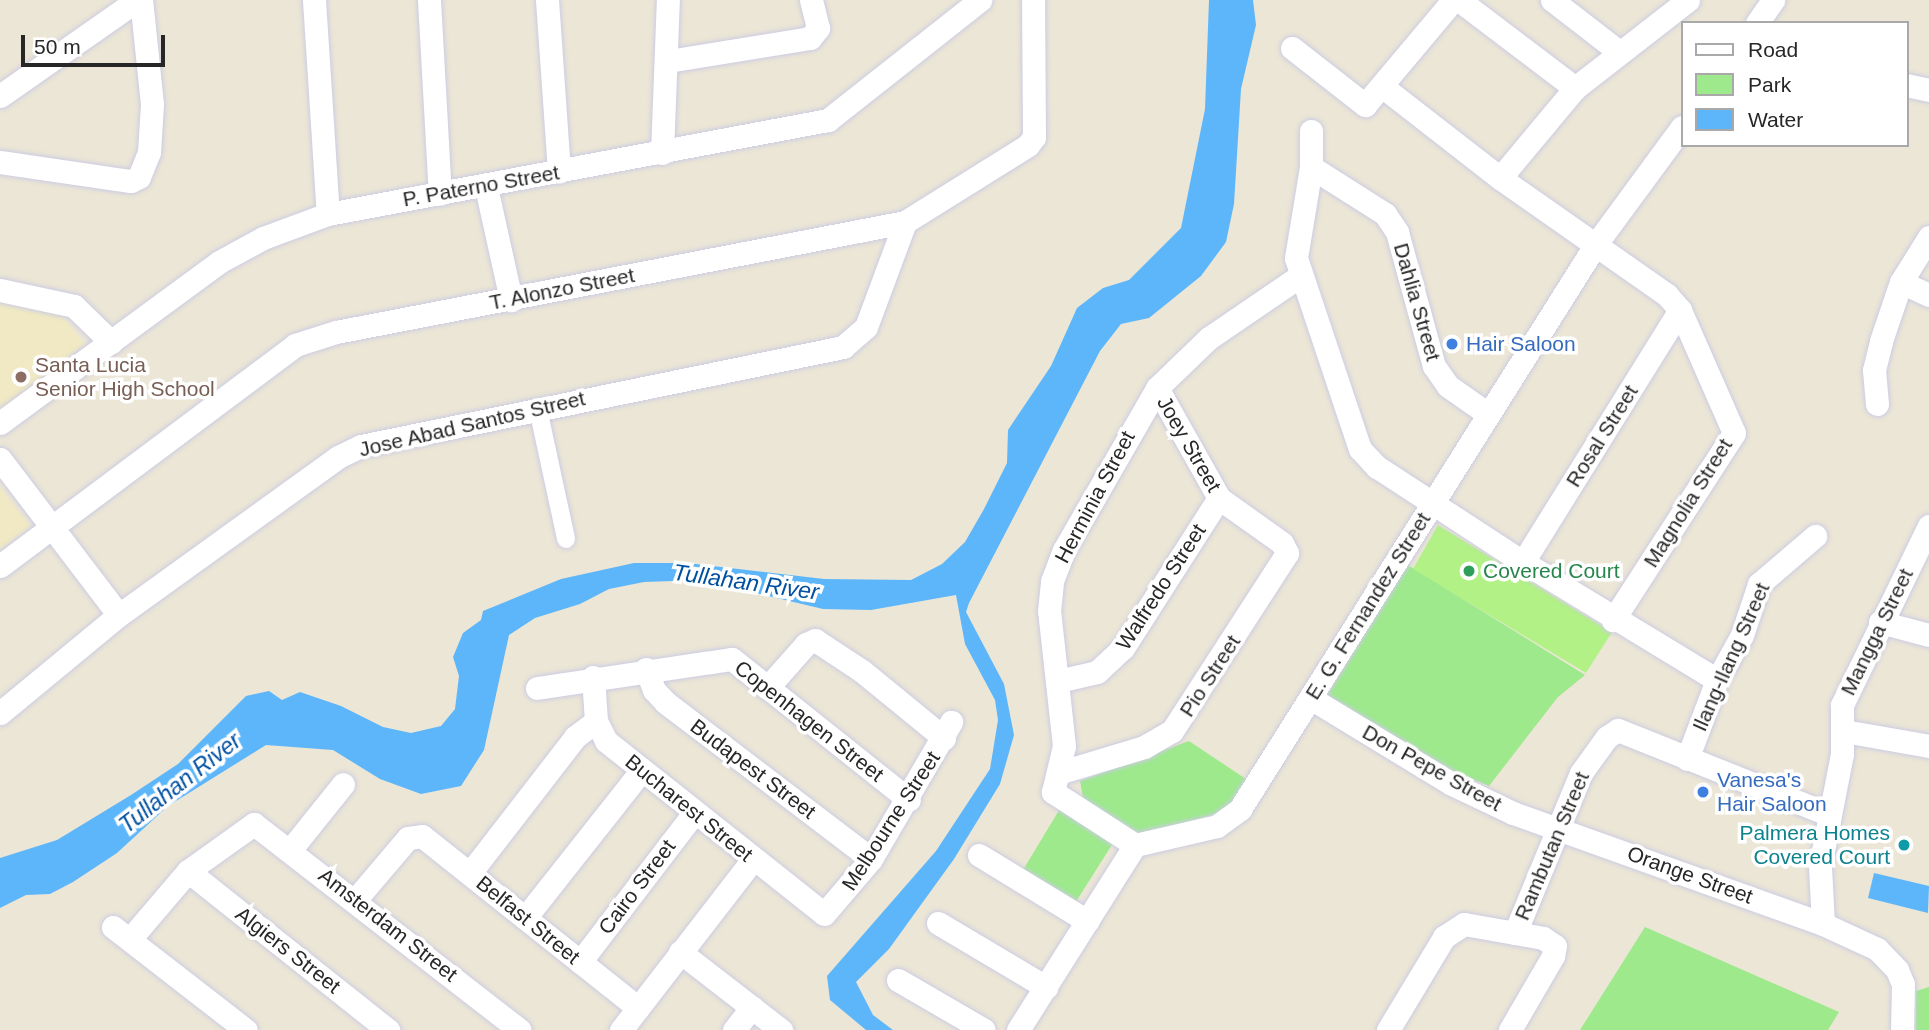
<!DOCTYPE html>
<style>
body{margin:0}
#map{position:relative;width:1929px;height:1030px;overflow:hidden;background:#ece6d6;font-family:Arial,sans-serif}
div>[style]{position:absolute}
.education>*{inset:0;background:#f0e9c3}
.green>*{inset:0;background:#9de98c}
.pitch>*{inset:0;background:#b2f186}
.water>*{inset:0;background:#5db6fa}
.roads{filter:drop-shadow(0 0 2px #cccce2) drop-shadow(0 0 2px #cccce2)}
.pedestrian>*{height:18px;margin:-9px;padding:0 9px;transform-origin:9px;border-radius:9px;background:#fff}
.minor>*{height:23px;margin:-11.5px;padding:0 11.5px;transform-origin:11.5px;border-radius:11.5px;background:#fff}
.dots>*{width:19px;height:19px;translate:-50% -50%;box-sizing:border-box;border:4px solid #fff;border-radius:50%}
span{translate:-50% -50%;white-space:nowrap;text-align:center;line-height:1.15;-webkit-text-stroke:7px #fff;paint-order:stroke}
.street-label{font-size:21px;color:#272727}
.shop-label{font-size:21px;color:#366cbe}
.left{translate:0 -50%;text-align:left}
.education-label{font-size:21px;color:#785e54}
.leisure-label{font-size:21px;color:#27864d}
.culture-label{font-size:21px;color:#0d838f}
.right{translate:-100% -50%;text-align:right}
.water-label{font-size:23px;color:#0050a2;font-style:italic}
.legend{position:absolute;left:1681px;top:21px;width:228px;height:126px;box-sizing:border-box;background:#fff;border:2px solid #a9a9a9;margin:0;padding:9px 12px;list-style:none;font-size:21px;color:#272727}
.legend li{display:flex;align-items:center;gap:14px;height:35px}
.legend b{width:35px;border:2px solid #a9a9a9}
.scale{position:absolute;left:21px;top:35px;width:144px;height:32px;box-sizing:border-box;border:4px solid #272727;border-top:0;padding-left:9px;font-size:21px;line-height:24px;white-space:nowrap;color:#272727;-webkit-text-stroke:5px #fff;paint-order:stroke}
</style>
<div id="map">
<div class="education">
<div style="clip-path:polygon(0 300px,58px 311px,84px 344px,0 411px)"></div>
<div style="clip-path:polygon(0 487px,30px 526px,0 550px)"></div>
</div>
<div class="green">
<div style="clip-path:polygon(1408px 565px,1585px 675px,1558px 697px,1489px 786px,1457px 773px,1327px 695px)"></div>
<div style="clip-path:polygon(1189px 741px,1249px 781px,1232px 810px,1135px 835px,1084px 803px,1080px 781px)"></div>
<div style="clip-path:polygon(1061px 807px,1115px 840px,1072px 908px,1020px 875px)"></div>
<div style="clip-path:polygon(1645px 927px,1839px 1012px,1828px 1030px,1580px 1030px)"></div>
<div style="clip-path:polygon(1929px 987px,1929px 1030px,1916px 1030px,1916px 991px)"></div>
</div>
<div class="pitch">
<div style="clip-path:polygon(1438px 525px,1612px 632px,1586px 673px,1413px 569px)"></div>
</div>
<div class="water">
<div style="clip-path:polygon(1209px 0,1253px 0,1256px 25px,1241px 89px,1234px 204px,1226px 242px,1201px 276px,1149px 318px,1121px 324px,1100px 351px,969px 603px,966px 612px,1004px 684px,1014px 735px,1000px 784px,954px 859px,889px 949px,856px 982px,873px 1015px,893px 1030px,866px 1030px,830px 1000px,827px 976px,936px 851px,990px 769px,998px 720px,995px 700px,965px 644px,956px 595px,871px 610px,823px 609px,701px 580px,644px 582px,609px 589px,580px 604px,535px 618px,509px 635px,484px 750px,461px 786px,421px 794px,380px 779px,333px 750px,266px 745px,168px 806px,117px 853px,73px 882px,50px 894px,26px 895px,0 908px,0 858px,57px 840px,131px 795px,178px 764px,246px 696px,269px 691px,282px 700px,300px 692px,341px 706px,383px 727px,411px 733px,441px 726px,455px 709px,459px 676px,453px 657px,463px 633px,481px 620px,483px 611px,561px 579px,634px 563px,687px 563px,824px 579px,911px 580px,942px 564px,965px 542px,984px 509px,1007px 463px,1008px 430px,1051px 366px,1077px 308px,1103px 288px,1129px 280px,1181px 228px,1205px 109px)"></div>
<div style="clip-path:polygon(1874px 873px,1929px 886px,1928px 913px,1868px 898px)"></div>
</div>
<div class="roads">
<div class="pedestrian">
<div style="left:538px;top:409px;width:133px;rotate:77.8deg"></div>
</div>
<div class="minor">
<div style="left:314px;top:0;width:214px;rotate:86.3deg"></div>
<div style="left:429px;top:0;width:194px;rotate:86.8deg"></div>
<div style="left:547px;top:0;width:172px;rotate:86deg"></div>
<div style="left:1459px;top:0;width:146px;rotate:37.2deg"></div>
<div style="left:1552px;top:0;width:83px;rotate:37.7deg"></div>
<div style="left:1757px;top:23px;width:28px;rotate:-55deg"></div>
<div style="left:1292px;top:48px;width:93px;rotate:38deg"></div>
<div style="left:1365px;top:105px;width:137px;rotate:-50deg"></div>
<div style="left:668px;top:61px;width:144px;rotate:-9.2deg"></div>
<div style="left:810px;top:38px;width:13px;rotate:-51deg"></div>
<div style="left:818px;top:28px;width:29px;rotate:-104deg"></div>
<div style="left:1906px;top:85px;width:24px;rotate:12deg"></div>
<div style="left:1383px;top:87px;width:148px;rotate:37.9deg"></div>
<div style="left:1500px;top:178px;width:204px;rotate:35deg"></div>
<div style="left:1667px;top:295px;width:20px;rotate:49deg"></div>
<div style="left:1680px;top:310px;width:134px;rotate:66.3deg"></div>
<div style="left:1734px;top:433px;width:223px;rotate:122.9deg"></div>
<div style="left:0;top:96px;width:167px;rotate:-35deg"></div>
<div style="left:1311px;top:131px;width:36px;rotate:90deg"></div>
<div style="left:1311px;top:167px;width:92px;rotate:99.4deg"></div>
<div style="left:1296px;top:258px;width:201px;rotate:71.5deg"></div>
<div style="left:1360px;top:449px;width:25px;rotate:47deg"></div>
<div style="left:1377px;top:467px;width:174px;rotate:33.1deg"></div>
<div style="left:1523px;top:562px;width:227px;rotate:31.3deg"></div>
<div style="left:662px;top:153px;width:153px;rotate:-87.8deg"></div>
<div style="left:0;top:162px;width:132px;rotate:8.3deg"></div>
<div style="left:131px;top:181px;width:9px;rotate:-27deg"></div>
<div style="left:139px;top:177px;width:27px;rotate:-68deg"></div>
<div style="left:149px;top:152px;width:48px;rotate:-86.4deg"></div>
<div style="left:152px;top:104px;width:105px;rotate:-96deg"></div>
<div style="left:1311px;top:167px;width:88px;rotate:32.4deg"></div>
<div style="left:1385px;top:214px;width:22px;rotate:56deg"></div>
<div style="left:1397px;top:232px;width:139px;rotate:74.6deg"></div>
<div style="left:1434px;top:366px;width:24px;rotate:55deg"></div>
<div style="left:1448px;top:386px;width:49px;rotate:35deg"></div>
<div style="left:1500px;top:178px;width:117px;rotate:-50.2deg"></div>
<div style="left:1575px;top:88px;width:143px;rotate:-37.9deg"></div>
<div style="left:486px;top:187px;width:116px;rotate:77.5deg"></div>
<div style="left:1901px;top:282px;width:31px;rotate:25deg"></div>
<div style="left:0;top:290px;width:76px;rotate:12.2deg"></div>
<div style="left:74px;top:306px;width:52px;rotate:44.2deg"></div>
<div style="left:1877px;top:404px;width:34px;rotate:-95deg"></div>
<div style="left:1874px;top:370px;width:30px;rotate:-76deg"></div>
<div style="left:1881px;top:341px;width:62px;rotate:-71.3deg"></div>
<div style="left:1901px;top:282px;width:53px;rotate:-58.1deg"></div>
<div style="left:0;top:423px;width:272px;rotate:-36.3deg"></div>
<div style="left:219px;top:262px;width:50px;rotate:-28.6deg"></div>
<div style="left:263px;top:238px;width:69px;rotate:-20.3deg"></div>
<div style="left:328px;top:214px;width:509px;rotate:-10.65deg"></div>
<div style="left:828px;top:120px;width:194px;rotate:-38.3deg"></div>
<div style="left:0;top:459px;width:196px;rotate:52.7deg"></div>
<div style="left:1523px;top:562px;width:297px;rotate:-58.1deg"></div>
<div style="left:0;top:566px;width:369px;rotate:-36.8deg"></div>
<div style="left:295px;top:345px;width:43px;rotate:-17.6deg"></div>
<div style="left:336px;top:332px;width:580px;rotate:-10.94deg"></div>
<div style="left:905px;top:222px;width:145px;rotate:-32deg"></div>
<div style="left:1028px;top:145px;width:10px;rotate:-53deg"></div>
<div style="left:1034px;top:137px;width:137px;rotate:-90.4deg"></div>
<div style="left:1880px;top:622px;width:51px;rotate:14.9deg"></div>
<div style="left:646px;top:669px;width:22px;rotate:69deg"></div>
<div style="left:654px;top:690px;width:16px;rotate:47deg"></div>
<div style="left:665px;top:702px;width:259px;rotate:37.3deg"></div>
<div style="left:593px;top:677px;width:44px;rotate:86.1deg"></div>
<div style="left:596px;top:721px;width:22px;rotate:63deg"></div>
<div style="left:606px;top:741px;width:278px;rotate:38.4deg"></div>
<div style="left:824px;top:914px;width:72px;rotate:-49.5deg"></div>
<div style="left:871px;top:859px;width:159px;rotate:-59.7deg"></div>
<div style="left:1058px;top:681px;width:40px;rotate:-13deg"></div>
<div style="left:1097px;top:672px;width:35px;rotate:-43deg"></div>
<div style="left:1123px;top:648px;width:178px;rotate:-57.4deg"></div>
<div style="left:537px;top:688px;width:197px;rotate:-8.5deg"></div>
<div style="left:732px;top:659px;width:226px;rotate:38.5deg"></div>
<div style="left:767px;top:688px;width:59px;rotate:-48.4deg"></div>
<div style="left:806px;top:644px;width:10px;rotate:-24deg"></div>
<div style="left:815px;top:640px;width:56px;rotate:33.4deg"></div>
<div style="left:862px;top:671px;width:106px;rotate:39.3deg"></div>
<div style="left:1312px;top:699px;width:162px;rotate:31.3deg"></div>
<div style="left:1450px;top:783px;width:70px;rotate:25.5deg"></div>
<div style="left:1513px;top:813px;width:329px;rotate:19.7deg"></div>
<div style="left:1823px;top:924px;width:60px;rotate:24.8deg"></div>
<div style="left:1877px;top:949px;width:29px;rotate:46deg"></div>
<div style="left:1897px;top:970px;width:15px;rotate:67deg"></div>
<div style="left:1903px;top:984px;width:46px;rotate:91.2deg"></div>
<div style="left:0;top:713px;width:154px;rotate:-39.5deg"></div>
<div style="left:119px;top:615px;width:270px;rotate:-35.8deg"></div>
<div style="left:338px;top:457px;width:25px;rotate:-26deg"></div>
<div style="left:361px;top:446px;width:492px;rotate:-11.6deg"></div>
<div style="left:843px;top:347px;width:30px;rotate:-41deg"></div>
<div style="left:866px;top:327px;width:112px;rotate:-69.6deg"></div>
<div style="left:1844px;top:731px;width:86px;rotate:10deg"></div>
<div style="left:1687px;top:759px;width:85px;rotate:-69.2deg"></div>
<div style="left:1717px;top:680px;width:51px;rotate:-60.9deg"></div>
<div style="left:1742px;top:635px;width:54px;rotate:-71.6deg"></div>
<div style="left:1759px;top:584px;width:74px;rotate:-40.6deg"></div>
<div style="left:1058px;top:773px;width:90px;rotate:-16.8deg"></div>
<div style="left:1144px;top:747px;width:32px;rotate:-30deg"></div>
<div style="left:1172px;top:731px;width:212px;rotate:-57.1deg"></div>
<div style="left:1287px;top:553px;width:11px;rotate:-117deg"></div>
<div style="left:1282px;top:543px;width:77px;rotate:-144.5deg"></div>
<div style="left:1219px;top:498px;width:126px;rotate:-119.4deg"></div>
<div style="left:1135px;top:845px;width:98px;rotate:-147.1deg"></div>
<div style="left:1053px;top:792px;width:47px;rotate:-76.6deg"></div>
<div style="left:1064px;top:746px;width:136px;rotate:-96.3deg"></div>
<div style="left:1049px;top:611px;width:30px;rotate:-84deg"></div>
<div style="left:1052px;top:581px;width:33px;rotate:-69deg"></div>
<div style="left:1064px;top:550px;width:187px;rotate:-60.1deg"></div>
<div style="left:1157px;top:388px;width:72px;rotate:-43.9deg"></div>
<div style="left:1209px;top:338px;width:110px;rotate:-34.3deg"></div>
<div style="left:291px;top:849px;width:83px;rotate:-51.3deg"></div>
<div style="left:979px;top:855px;width:127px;rotate:31.4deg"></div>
<div style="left:188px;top:871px;width:256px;rotate:38.5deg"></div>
<div style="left:470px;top:873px;width:172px;rotate:-52.3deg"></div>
<div style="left:575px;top:737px;width:26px;rotate:-37deg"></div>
<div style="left:356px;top:899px;width:80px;rotate:-49.6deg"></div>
<div style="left:408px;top:838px;width:14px;rotate:-8deg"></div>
<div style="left:422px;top:836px;width:276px;rotate:38.5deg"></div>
<div style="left:525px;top:918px;width:187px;rotate:-51.7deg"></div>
<div style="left:938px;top:923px;width:126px;rotate:30.7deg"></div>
<div style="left:1823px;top:924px;width:58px;rotate:-93deg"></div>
<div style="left:1820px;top:866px;width:114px;rotate:-78.9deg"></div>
<div style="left:1842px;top:754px;width:49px;rotate:-90deg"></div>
<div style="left:1842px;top:705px;width:199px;rotate:-64.1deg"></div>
<div style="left:113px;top:927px;width:168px;rotate:37.8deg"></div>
<div style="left:1515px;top:933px;width:173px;rotate:-67.6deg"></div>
<div style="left:1581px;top:773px;width:44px;rotate:-54.2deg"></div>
<div style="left:1607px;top:737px;width:13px;rotate:-32deg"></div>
<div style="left:1618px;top:730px;width:226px;rotate:21.8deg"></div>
<div style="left:130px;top:939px;width:89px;rotate:-49.5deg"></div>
<div style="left:188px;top:871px;width:81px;rotate:-35.5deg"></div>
<div style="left:254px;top:824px;width:336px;rotate:37.8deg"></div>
<div style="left:680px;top:952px;width:128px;rotate:37.7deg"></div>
<div style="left:580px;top:962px;width:188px;rotate:-52.6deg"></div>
<div style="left:898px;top:980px;width:99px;rotate:30.2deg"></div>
<div style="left:621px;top:1030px;width:216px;rotate:-52.3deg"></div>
<div style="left:734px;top:1030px;width:29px;rotate:-52deg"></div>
<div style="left:1018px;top:1030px;width:219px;rotate:-57.7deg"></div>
<div style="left:1135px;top:845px;width:84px;rotate:-13deg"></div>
<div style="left:1217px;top:826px;width:29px;rotate:-36deg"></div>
<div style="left:1240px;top:809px;width:668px;rotate:-57.79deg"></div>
<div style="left:1596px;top:244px;width:145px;rotate:-53.7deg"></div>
<div style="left:1388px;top:1030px;width:109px;rotate:-58.9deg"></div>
<div style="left:1444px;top:937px;width:24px;rotate:-33deg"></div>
<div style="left:1464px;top:924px;width:80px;rotate:10deg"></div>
<div style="left:1543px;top:938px;width:14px;rotate:34deg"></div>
<div style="left:1555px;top:946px;width:10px;rotate:101deg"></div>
<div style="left:1553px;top:956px;width:86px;rotate:120.2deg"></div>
</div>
</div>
<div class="dots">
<div style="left:1452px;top:344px;background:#3f7fe0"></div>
<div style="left:21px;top:377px;background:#8d6e63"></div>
<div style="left:1469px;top:571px;background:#2e9e5b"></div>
<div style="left:1703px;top:792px;background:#3f7fe0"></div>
<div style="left:1904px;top:845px;background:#0f9aa8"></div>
</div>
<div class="street-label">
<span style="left:481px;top:186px;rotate:-10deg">P. Paterno Street</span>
<span style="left:562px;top:289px;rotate:-11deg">T. Alonzo Street</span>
<span style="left:1417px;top:302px;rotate:74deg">Dahlia Street</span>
<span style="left:472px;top:424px;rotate:-13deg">Jose Abad Santos Street</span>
<span style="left:1602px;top:436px;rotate:-58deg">Rosal Street</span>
<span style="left:1189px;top:444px;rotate:60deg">Joey Street</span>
<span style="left:1095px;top:497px;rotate:-62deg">Herminia Street</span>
<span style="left:1688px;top:503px;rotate:-58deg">Magnolia Street</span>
<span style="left:1161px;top:587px;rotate:-57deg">Walfredo Street</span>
<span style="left:1368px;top:606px;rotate:-58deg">E. G. Fernandez Street</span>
<span style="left:1877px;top:632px;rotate:-64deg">Mangga Street</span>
<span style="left:1731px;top:657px;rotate:-66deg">Ilang-Ilang Street</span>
<span style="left:1210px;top:676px;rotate:-57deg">Pio Street</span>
<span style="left:809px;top:721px;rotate:38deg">Copenhagen Street</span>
<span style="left:1432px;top:768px;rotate:29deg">Don Pepe Street</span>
<span style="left:753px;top:769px;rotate:37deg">Budapest Street</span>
<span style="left:689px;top:808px;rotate:39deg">Bucharest Street</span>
<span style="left:891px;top:821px;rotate:-57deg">Melbourne Street</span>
<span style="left:1552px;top:846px;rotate:-67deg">Rambutan Street</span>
<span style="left:1690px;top:875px;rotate:20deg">Orange Street</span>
<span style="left:637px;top:887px;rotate:-53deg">Cairo Street</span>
<span style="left:528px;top:920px;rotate:39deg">Belfast Street</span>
<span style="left:388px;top:925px;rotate:38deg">Amsterdam Street</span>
<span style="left:288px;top:950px;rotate:38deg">Algiers Street</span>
</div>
<div class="shop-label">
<span class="left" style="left:1466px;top:344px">Hair Saloon</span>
<span class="left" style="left:1717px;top:792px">Vanesa's<br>Hair Saloon</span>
</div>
<div class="education-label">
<span class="left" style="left:35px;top:377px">Santa Lucia<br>Senior High School</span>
</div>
<div class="leisure-label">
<span class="left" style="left:1483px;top:571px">Covered Court</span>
</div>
<div class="culture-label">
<span class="right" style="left:1890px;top:845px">Palmera Homes<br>Covered Court</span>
</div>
<div class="water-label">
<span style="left:746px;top:582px;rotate:8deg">Tullahan River</span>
<span style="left:180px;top:783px;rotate:-38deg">Tullahan River</span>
</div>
<ul class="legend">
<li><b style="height:9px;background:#fff"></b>Road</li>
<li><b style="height:19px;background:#9de98c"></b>Park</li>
<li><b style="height:19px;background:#5db6fa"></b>Water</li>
</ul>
<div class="scale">50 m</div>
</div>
